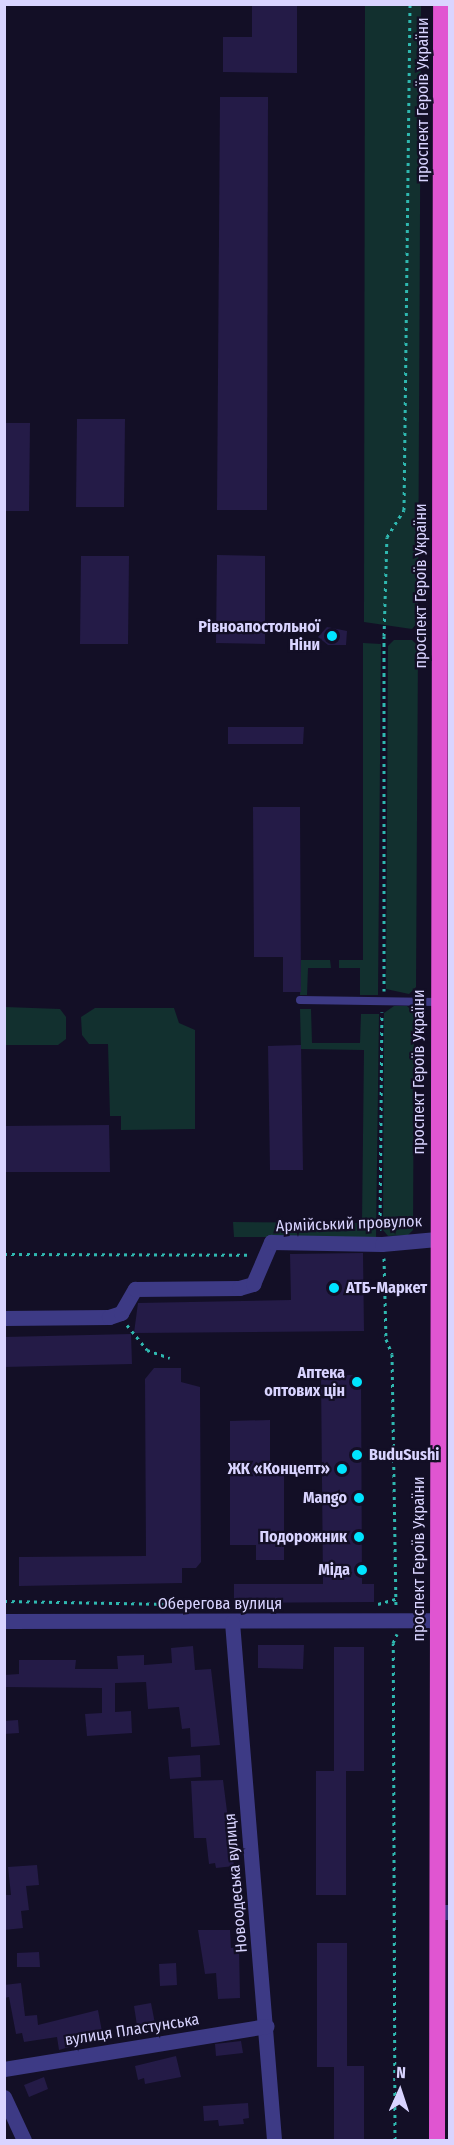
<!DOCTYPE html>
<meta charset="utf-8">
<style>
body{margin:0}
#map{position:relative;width:454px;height:2145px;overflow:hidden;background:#130f26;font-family:"Fira Sans Condensed",sans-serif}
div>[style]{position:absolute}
.green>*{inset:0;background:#12302f}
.building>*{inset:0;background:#241b47}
.path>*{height:3px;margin-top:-1.5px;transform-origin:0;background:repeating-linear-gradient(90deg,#2fb8b0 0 3px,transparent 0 7.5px)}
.service>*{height:8px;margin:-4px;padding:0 4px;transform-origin:4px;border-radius:4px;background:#3d3a85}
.minor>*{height:15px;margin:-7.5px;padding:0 7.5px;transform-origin:7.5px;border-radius:7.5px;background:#3d3a85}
.trunk>*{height:16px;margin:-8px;padding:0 8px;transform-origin:8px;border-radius:8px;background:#e055d1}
.dots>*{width:16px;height:16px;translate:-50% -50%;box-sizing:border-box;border:3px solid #130f26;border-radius:50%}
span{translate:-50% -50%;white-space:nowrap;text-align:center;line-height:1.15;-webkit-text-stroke:4.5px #130f26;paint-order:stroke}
.street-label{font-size:16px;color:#d9d4ff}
.poi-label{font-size:16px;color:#d9d4ff;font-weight:700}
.right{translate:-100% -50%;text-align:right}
.left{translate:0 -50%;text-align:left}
.frame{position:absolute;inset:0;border:6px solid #d9d4ff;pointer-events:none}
.north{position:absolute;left:370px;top:2061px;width:60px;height:60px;-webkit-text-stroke:4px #130f26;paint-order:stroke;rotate:3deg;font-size:16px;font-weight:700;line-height:24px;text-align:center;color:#d9d4ff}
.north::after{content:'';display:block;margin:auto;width:21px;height:27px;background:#d9d4ff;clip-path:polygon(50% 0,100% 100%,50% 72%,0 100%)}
</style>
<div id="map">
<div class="green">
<div style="clip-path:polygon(365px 5px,421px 5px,418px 622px,412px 629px,364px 622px)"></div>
<div style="clip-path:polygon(394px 640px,412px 640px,418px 646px,416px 987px,409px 994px,386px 989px,388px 646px)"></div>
<div style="clip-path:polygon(363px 643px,381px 644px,378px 995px,360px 995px,360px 968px,339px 968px,339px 960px,363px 960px)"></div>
<div style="clip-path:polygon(301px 960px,330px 960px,331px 968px,308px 968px,307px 995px,300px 995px)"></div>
<div style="clip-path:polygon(394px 1006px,407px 1006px,414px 1013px,413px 1230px,408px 1235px,388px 1236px,383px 1230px,384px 1013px)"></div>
<div style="clip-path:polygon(5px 1007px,60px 1009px,66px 1017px,66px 1039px,58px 1045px,5px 1045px)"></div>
<div style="clip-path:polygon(95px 1008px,174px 1008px,179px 1023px,195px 1030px,195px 1129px,121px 1130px,121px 1116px,110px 1116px,108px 1044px,89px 1044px,82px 1035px,81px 1017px)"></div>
<div style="clip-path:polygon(300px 1009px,311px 1009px,312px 1043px,360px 1043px,361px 1014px,379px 1014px,376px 1237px,234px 1237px,233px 1222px,362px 1223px,364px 1050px,301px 1049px)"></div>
</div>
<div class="building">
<div style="clip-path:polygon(252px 4px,297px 4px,297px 73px,223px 72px,223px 37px,252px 37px)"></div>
<div style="clip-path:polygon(220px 97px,268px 97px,267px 510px,217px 510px)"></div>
<div style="clip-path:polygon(77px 419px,125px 419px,124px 507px,76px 507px)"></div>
<div style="clip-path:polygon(4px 423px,30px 423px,29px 511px,4px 511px)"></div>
<div style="clip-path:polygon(217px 555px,265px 556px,265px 644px,216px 643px)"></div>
<div style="clip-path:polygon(81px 556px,129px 556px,128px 644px,80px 644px)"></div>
<div style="clip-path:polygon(327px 627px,347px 631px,346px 645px,328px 645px,318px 637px)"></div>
<div style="clip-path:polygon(228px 727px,304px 727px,303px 744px,228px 744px)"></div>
<div style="clip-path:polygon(253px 807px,300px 807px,301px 992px,283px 992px,283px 957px,254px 957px)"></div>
<div style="clip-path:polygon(301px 1045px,303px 1170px,270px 1170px,268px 1046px)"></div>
<div style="clip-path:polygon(109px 1125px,110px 1172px,4px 1172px,4px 1126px)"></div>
<div style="clip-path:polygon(363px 1253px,364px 1331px,134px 1333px,138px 1303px,291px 1300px,290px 1254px)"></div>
<div style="clip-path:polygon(131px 1334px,132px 1364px,4px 1367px,4px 1337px)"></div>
<div style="clip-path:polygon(154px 1368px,181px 1368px,181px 1382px,200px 1387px,201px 1562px,196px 1568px,182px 1568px,182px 1583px,19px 1586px,19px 1557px,146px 1556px,145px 1379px)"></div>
<div style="clip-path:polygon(321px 1375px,361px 1375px,362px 1584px,374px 1584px,374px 1602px,234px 1603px,234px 1584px,323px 1584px)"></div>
<div style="clip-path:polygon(270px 1420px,270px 1476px,284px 1476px,284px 1560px,256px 1560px,256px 1545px,230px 1545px,230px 1421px)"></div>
<div style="clip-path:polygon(258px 1645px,304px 1645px,303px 1669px,258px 1668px)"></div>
<div style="clip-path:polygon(193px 1646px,195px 1670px,211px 1669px,220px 1745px,191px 1747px,190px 1728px,182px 1729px,179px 1707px,148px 1709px,146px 1682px,115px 1683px,115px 1712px,131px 1711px,132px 1733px,87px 1736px,85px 1714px,102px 1713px,102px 1688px,4px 1687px,4px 1675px,19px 1674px,19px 1660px,76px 1660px,75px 1669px,118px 1669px,117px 1656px,144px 1655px,144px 1665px,172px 1663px,171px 1648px)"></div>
<div style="clip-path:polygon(334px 1647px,364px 1647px,364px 1771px,346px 1771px,346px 1895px,316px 1895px,316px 1771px,334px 1771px)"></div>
<div style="clip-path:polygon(18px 1720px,19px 1733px,4px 1734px,4px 1721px)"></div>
<div style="clip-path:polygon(200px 1755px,201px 1777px,170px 1779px,168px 1757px)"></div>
<div style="clip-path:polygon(223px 1780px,234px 1866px,216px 1868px,215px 1863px,209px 1864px,206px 1838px,194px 1838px,191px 1781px)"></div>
<div style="clip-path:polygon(37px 1865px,39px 1885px,26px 1886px,29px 1910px,21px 1911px,23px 1928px,4px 1930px,4px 1895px,11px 1895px,8px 1867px)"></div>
<div style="clip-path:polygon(198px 1930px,230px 1930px,231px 1948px,239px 1947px,240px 1998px,218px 1999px,216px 1973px,205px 1974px)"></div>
<div style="clip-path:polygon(317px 1943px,347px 1943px,347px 2066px,364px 2066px,364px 2140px,334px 2140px,334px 2067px,317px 2067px)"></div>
<div style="clip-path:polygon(39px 1952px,40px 1967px,17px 1967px,17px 1953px)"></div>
<div style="clip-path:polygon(176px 1963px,177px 1985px,160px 1986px,159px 1964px)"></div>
<div style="clip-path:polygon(21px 1983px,25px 2016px,37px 2015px,38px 2025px,98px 2010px,103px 2037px,59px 2050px,57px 2037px,24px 2042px,22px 2033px,16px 2034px,9px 1997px,4px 1998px,4px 1985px)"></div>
<div style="clip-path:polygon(151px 2003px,156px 2029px,138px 2032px,134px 2006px)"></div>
<div style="clip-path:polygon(241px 2041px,243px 2053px,216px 2056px,215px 2044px)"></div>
<div style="clip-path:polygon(176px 2056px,181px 2077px,145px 2084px,144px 2078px,138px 2080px,135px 2066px)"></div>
<div style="clip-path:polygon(44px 2077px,48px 2089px,29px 2097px,24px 2085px)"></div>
<div style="clip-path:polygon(248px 2103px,249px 2118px,243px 2119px,244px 2124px,219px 2126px,218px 2120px,204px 2121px,203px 2106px)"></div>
</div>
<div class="path">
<div style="left:384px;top:991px;width:355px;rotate:-90deg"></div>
<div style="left:384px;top:636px;width:99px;rotate:-88.3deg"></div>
<div style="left:387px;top:537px;width:32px;rotate:-58deg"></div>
<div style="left:404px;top:510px;width:506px;rotate:-89.32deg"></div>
<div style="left:380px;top:1230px;width:218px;rotate:-89.5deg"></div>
<div style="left:4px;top:1254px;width:245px;rotate:0.2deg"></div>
<div style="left:384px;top:1258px;width:81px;rotate:88.6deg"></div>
<div style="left:386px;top:1339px;width:16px;rotate:68deg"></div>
<div style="left:392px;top:1354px;width:253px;rotate:89.1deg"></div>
<div style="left:127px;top:1325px;width:32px;rotate:51deg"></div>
<div style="left:147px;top:1350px;width:24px;rotate:19deg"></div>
<div style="left:4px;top:1601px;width:167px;rotate:1deg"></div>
<div style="left:378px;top:1604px;width:19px;rotate:-16deg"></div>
<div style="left:395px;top:2140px;width:497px;rotate:-90.2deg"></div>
<div style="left:393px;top:1643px;width:10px;rotate:-66deg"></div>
</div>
<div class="service">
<div style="left:300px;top:1000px;width:138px;rotate:0.8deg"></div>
</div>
<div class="minor">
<div style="left:4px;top:1318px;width:105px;rotate:-0.5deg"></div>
<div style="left:109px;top:1317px;width:13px;rotate:-18deg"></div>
<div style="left:121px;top:1313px;width:28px;rotate:-60deg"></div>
<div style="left:135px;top:1289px;width:104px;rotate:-0.6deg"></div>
<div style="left:239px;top:1288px;width:15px;rotate:-16deg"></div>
<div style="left:253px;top:1284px;width:46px;rotate:-66.8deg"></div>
<div style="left:271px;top:1242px;width:111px;rotate:1deg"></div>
<div style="left:382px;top:1244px;width:55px;rotate:-5.2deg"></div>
<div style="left:4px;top:1621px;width:432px;rotate:-0.1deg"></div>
<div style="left:232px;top:1622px;width:520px;rotate:85.36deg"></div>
<div style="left:437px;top:1912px;width:13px"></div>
<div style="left:4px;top:2069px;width:266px;rotate:-9.3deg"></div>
<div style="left:4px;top:2097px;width:47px;rotate:65.1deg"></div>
</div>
<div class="trunk">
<div style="left:437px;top:2140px;width:2136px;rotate:-89.89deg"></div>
</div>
<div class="dots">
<div style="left:332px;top:636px;background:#00e5ff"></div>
<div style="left:334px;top:1288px;background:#00e5ff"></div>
<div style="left:357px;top:1382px;background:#00e5ff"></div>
<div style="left:357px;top:1455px;background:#00e5ff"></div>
<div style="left:342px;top:1469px;background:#00e5ff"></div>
<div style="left:359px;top:1498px;background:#00e5ff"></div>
<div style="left:359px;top:1537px;background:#00e5ff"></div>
<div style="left:362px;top:1570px;background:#00e5ff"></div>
</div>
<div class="street-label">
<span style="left:423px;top:100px;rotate:-90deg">проспект Героїв України</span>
<span style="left:421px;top:586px;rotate:-90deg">проспект Героїв України</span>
<span style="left:419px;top:1072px;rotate:-90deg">проспект Героїв України</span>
<span style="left:349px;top:1224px;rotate:-2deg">Армійський провулок</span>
<span style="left:419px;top:1559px;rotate:-90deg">проспект Героїв України</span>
<span style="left:220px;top:1604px">Оберегова вулиця</span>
<span style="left:236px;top:1883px;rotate:-95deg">Новоодеська вулиця</span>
<span style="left:132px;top:2030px;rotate:-9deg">вулиця Пластунська</span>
</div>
<div class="poi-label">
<span class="right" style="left:320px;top:636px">Рівноапостольної<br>Ніни</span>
<span class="left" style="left:346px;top:1288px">АТБ-Маркет</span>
<span class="right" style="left:345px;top:1382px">Аптека<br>оптових цін</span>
<span class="left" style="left:369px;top:1455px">BuduSushi</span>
<span class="right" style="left:330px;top:1469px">ЖК «Концепт»</span>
<span class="right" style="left:347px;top:1498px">Mango</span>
<span class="right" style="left:347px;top:1537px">Подорожник</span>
<span class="right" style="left:350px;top:1570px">Міда</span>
</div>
<div class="frame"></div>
<div class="north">N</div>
</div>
